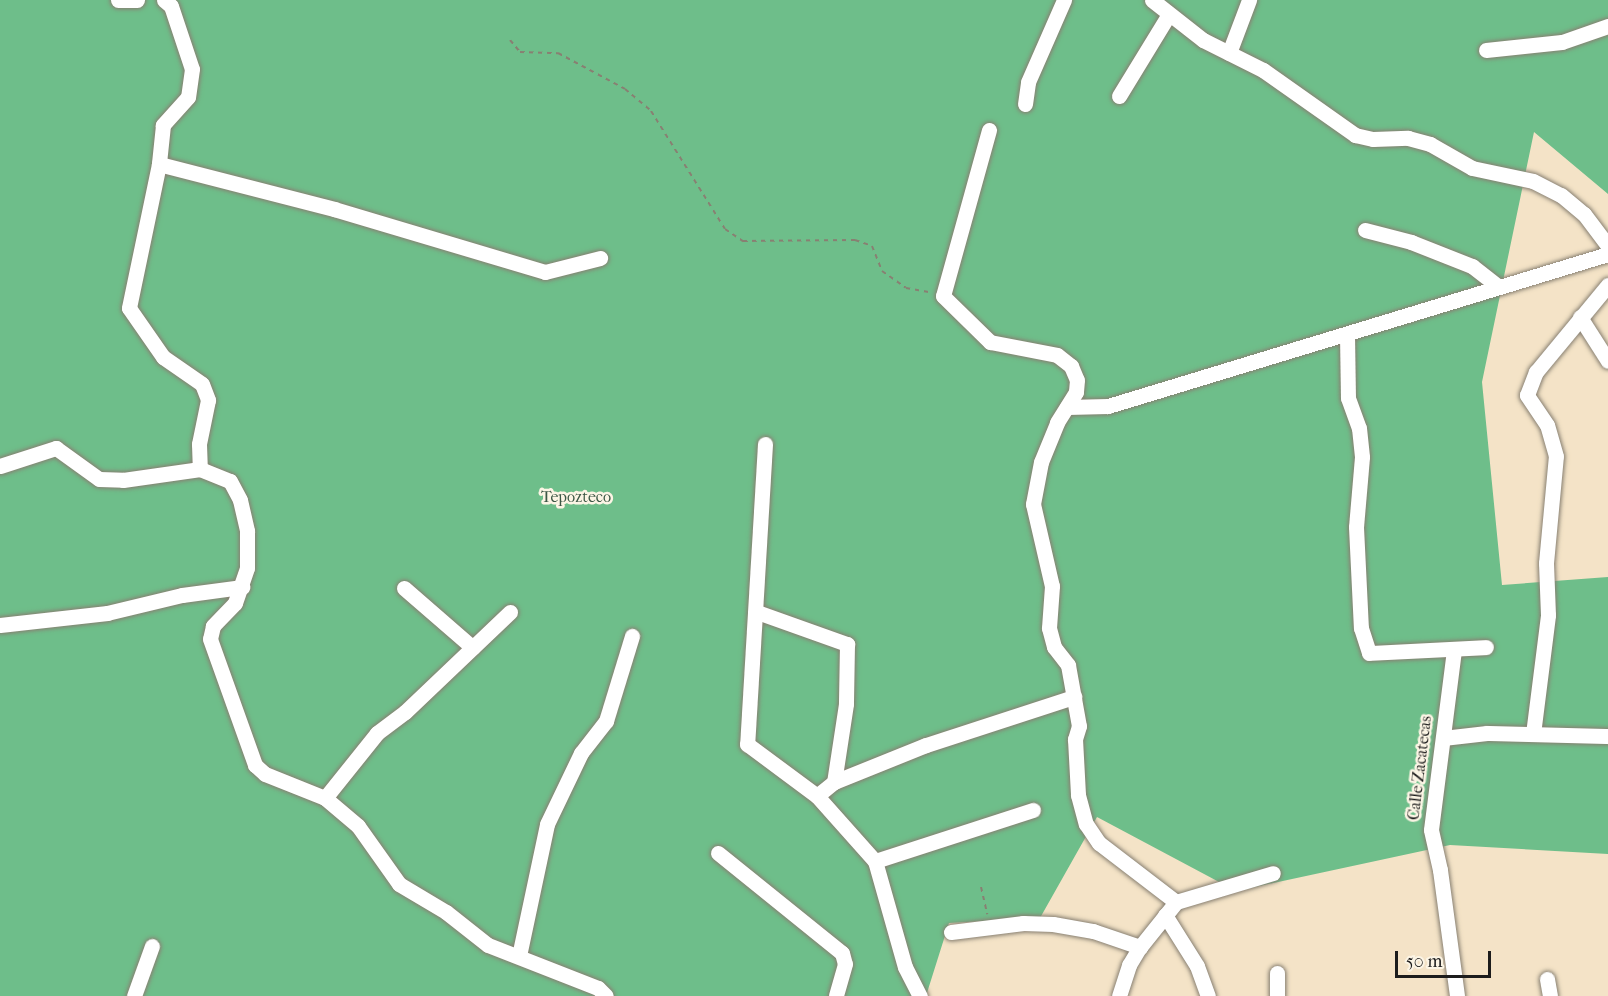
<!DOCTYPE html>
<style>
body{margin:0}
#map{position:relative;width:1608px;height:996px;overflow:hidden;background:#f4e3c7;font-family:"IM FELL French Canon",serif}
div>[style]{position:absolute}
.forest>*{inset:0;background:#6ebe8a}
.path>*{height:2px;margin-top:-1px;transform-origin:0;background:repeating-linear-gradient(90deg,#888072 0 4.5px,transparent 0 9px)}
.roads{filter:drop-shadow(0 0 2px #888072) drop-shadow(0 0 2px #888072)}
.minor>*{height:15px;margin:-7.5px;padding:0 7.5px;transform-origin:7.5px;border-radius:7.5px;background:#fff}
span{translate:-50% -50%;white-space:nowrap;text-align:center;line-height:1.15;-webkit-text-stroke:5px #fcf5e5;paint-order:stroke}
.park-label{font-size:16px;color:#3c5745}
.street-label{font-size:16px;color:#1c1c1c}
.scale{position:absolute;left:1395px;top:951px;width:96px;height:27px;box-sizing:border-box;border:3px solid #1c1c1c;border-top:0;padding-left:8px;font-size:18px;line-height:21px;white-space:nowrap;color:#1c1c1c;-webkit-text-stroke:4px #fcf5e5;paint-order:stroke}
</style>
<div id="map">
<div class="forest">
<div style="clip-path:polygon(0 0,1608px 0,1608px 194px,1534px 132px,1482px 382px,1502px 585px,1608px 577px,1608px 854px,1450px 845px,1236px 891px,1097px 817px,1040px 918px,949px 923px,926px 996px,0 996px)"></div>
</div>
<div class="path">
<div style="left:510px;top:40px;width:16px;rotate:50deg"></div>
<div style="left:520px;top:52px;width:38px;rotate:2deg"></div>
<div style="left:558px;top:53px;width:76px;rotate:28.2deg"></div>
<div style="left:625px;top:89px;width:34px;rotate:40deg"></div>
<div style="left:651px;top:111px;width:139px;rotate:57.9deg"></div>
<div style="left:725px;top:229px;width:22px;rotate:34deg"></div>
<div style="left:743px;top:241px;width:112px;rotate:-0.5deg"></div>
<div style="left:855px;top:240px;width:18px;rotate:19deg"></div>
<div style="left:872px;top:246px;width:27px;rotate:68deg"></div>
<div style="left:882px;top:271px;width:29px;rotate:35deg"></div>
<div style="left:906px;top:288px;width:23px;rotate:10deg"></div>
<div style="left:981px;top:887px;width:28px;rotate:77deg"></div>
</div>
<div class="roads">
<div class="minor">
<div style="left:118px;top:0;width:19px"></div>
<div style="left:164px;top:0;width:9px;rotate:41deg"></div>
<div style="left:171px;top:6px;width:66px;rotate:71.6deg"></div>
<div style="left:192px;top:69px;width:28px;rotate:98deg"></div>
<div style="left:188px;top:97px;width:38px;rotate:132deg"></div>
<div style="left:163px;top:125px;width:39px;rotate:96deg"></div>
<div style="left:159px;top:164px;width:147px;rotate:101.8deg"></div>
<div style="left:129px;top:308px;width:60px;rotate:55.2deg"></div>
<div style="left:163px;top:357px;width:47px;rotate:34.7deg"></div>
<div style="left:202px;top:384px;width:17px;rotate:69deg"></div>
<div style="left:208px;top:400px;width:45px;rotate:101.6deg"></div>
<div style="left:199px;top:444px;width:25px;rotate:88deg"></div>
<div style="left:1152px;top:0;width:65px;rotate:38.1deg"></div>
<div style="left:1203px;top:40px;width:67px;rotate:26.6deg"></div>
<div style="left:1263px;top:70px;width:113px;rotate:35.2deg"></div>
<div style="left:1355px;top:135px;width:18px;rotate:13deg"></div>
<div style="left:1373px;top:139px;width:35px;rotate:-2deg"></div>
<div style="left:1408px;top:138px;width:23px;rotate:15deg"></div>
<div style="left:1430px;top:144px;width:48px;rotate:29.7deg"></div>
<div style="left:1472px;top:168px;width:62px;rotate:12deg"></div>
<div style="left:1533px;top:181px;width:31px;rotate:27deg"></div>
<div style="left:1561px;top:195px;width:30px;rotate:40deg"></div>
<div style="left:1584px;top:214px;width:40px;rotate:53deg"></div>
<div style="left:1486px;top:50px;width:76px;rotate:-6deg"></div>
<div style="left:1562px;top:42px;width:49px;rotate:-19.2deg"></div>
<div style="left:1229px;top:53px;width:57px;rotate:-69.3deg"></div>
<div style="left:1119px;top:96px;width:96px;rotate:-58.6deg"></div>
<div style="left:1025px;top:104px;width:22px;rotate:-82deg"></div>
<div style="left:1028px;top:82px;width:90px;rotate:-66.3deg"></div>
<div style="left:989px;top:130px;width:172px;rotate:105.5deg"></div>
<div style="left:943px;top:296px;width:66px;rotate:44.4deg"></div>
<div style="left:990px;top:342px;width:68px;rotate:11deg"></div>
<div style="left:1057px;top:355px;width:18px;rotate:38deg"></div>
<div style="left:1071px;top:366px;width:15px;rotate:67deg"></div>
<div style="left:1077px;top:380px;width:12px;rotate:95deg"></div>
<div style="left:1076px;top:392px;width:36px;rotate:122deg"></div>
<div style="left:1057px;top:423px;width:42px;rotate:112.3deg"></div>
<div style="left:1041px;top:462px;width:43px;rotate:100.8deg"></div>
<div style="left:1033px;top:504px;width:84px;rotate:77deg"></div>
<div style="left:1052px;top:586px;width:42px;rotate:94.1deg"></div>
<div style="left:1049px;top:628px;width:20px;rotate:75deg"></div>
<div style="left:1054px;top:647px;width:23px;rotate:52deg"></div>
<div style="left:1068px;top:665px;width:62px;rotate:79.8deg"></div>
<div style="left:1079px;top:726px;width:14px;rotate:107deg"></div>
<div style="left:1075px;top:739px;width:56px;rotate:86.9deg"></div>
<div style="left:1078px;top:795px;width:30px;rotate:75deg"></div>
<div style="left:1086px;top:824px;width:23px;rotate:56deg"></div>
<div style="left:1099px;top:843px;width:97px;rotate:37.5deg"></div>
<div style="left:159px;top:164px;width:181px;rotate:14.4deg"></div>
<div style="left:334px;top:209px;width:220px;rotate:16.6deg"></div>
<div style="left:545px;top:272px;width:57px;rotate:-14.3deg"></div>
<div style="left:1365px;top:230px;width:48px;rotate:14.6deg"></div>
<div style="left:1411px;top:242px;width:66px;rotate:21.5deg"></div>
<div style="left:1472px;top:266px;width:34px;rotate:38deg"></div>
<div style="left:1580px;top:317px;width:52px;rotate:57.5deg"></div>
<div style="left:1347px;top:335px;width:63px;rotate:89.1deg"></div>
<div style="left:1348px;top:398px;width:32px;rotate:70deg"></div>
<div style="left:1359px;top:428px;width:29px;rotate:84deg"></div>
<div style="left:1362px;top:457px;width:70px;rotate:94.9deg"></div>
<div style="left:1356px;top:527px;width:101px;rotate:87.2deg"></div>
<div style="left:1361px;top:628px;width:26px;rotate:72deg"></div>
<div style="left:1369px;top:653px;width:117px;rotate:-2.9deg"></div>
<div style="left:1067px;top:407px;width:41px;rotate:-1.4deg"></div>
<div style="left:1108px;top:406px;width:523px;rotate:-16.91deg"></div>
<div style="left:765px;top:444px;width:301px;rotate:93.4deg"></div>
<div style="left:747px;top:744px;width:87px;rotate:36.6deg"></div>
<div style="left:817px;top:796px;width:87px;rotate:48.3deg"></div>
<div style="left:875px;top:861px;width:110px;rotate:74.2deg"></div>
<div style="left:905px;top:967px;width:33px;rotate:63deg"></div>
<div style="left:0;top:466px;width:59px;rotate:-17.8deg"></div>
<div style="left:56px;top:448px;width:53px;rotate:35.8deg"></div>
<div style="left:99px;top:479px;width:24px;rotate:2deg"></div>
<div style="left:123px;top:480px;width:78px;rotate:-8.1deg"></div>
<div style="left:200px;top:469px;width:32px;rotate:22deg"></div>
<div style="left:230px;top:481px;width:21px;rotate:62deg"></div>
<div style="left:240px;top:500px;width:32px;rotate:77deg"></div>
<div style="left:247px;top:531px;width:37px;rotate:90deg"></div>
<div style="left:247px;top:568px;width:37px;rotate:109deg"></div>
<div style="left:235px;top:603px;width:32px;rotate:134deg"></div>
<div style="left:213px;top:626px;width:13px;rotate:103deg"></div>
<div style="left:210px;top:639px;width:134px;rotate:70.3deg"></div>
<div style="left:255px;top:765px;width:13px;rotate:42deg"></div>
<div style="left:265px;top:774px;width:65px;rotate:21.8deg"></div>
<div style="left:325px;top:798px;width:43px;rotate:40.3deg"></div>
<div style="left:358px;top:826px;width:71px;rotate:54.7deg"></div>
<div style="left:399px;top:884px;width:55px;rotate:30.8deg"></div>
<div style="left:446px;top:912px;width:53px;rotate:38.2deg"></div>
<div style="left:488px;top:945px;width:118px;rotate:21.4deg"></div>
<div style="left:598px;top:988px;width:11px;rotate:45deg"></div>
<div style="left:404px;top:588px;width:91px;rotate:41deg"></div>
<div style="left:757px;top:612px;width:96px;rotate:19.6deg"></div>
<div style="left:847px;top:644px;width:60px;rotate:91deg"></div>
<div style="left:846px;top:704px;width:79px;rotate:98.7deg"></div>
<div style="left:834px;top:782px;width:22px;rotate:141deg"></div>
<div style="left:0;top:625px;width:108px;rotate:-6.4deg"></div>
<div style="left:107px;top:613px;width:77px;rotate:-13.5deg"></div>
<div style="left:182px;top:595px;width:61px;rotate:-7.6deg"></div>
<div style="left:1454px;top:650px;width:181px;rotate:97.3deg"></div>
<div style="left:1431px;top:830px;width:41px;rotate:77.3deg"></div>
<div style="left:1440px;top:870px;width:127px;rotate:82.3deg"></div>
<div style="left:1533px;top:734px;width:120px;rotate:-82.8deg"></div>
<div style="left:1548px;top:615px;width:52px;rotate:-92.2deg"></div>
<div style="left:1546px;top:563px;width:107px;rotate:-84.7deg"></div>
<div style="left:1556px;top:456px;width:32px;rotate:-106deg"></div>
<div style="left:1547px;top:425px;width:36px;rotate:-124deg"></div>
<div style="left:1527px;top:395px;width:25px;rotate:-69deg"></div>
<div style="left:1536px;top:372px;width:113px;rotate:-50.4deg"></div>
<div style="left:1443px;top:738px;width:44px;rotate:-6.5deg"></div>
<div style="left:1487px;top:733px;width:121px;rotate:1.4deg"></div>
<div style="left:834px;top:782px;width:99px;rotate:-21.9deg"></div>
<div style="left:926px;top:745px;width:156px;rotate:-18deg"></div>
<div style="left:325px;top:798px;width:83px;rotate:-51.3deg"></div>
<div style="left:377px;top:733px;width:35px;rotate:-37deg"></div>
<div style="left:405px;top:712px;width:145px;rotate:-43.6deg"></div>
<div style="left:718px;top:853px;width:159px;rotate:38.9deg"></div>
<div style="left:842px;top:953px;width:11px;rotate:75deg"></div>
<div style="left:845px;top:964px;width:33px;rotate:106deg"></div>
<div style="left:875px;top:861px;width:166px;rotate:-17.9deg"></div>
<div style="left:1176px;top:902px;width:101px;rotate:-16.6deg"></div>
<div style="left:1165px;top:915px;width:60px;rotate:57.9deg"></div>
<div style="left:1197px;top:966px;width:32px;rotate:70deg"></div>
<div style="left:951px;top:932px;width:73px;rotate:-7.1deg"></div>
<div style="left:1023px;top:923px;width:30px;rotate:2deg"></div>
<div style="left:1053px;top:924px;width:41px;rotate:9.9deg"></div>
<div style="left:1093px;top:931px;width:50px;rotate:18.8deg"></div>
<div style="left:519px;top:956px;width:135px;rotate:-78deg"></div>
<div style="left:547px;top:824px;width:79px;rotate:-64.4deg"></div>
<div style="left:581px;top:753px;width:41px;rotate:-52deg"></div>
<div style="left:606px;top:721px;width:89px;rotate:-73deg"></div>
<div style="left:1277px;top:973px;width:23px;rotate:90deg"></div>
<div style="left:1547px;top:979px;width:17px;rotate:80deg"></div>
<div style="left:134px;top:996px;width:53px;rotate:-70.2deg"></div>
<div style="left:1119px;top:996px;width:33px;rotate:-72deg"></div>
<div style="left:1129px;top:965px;width:21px;rotate:-59deg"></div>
<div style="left:1140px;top:947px;width:58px;rotate:-51.3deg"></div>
</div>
</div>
<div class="park-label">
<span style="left:576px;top:497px">Tepozteco</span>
</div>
<div class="street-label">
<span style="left:1420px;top:768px;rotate:-83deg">Calle Zacatecas</span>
</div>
<div class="scale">50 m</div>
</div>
